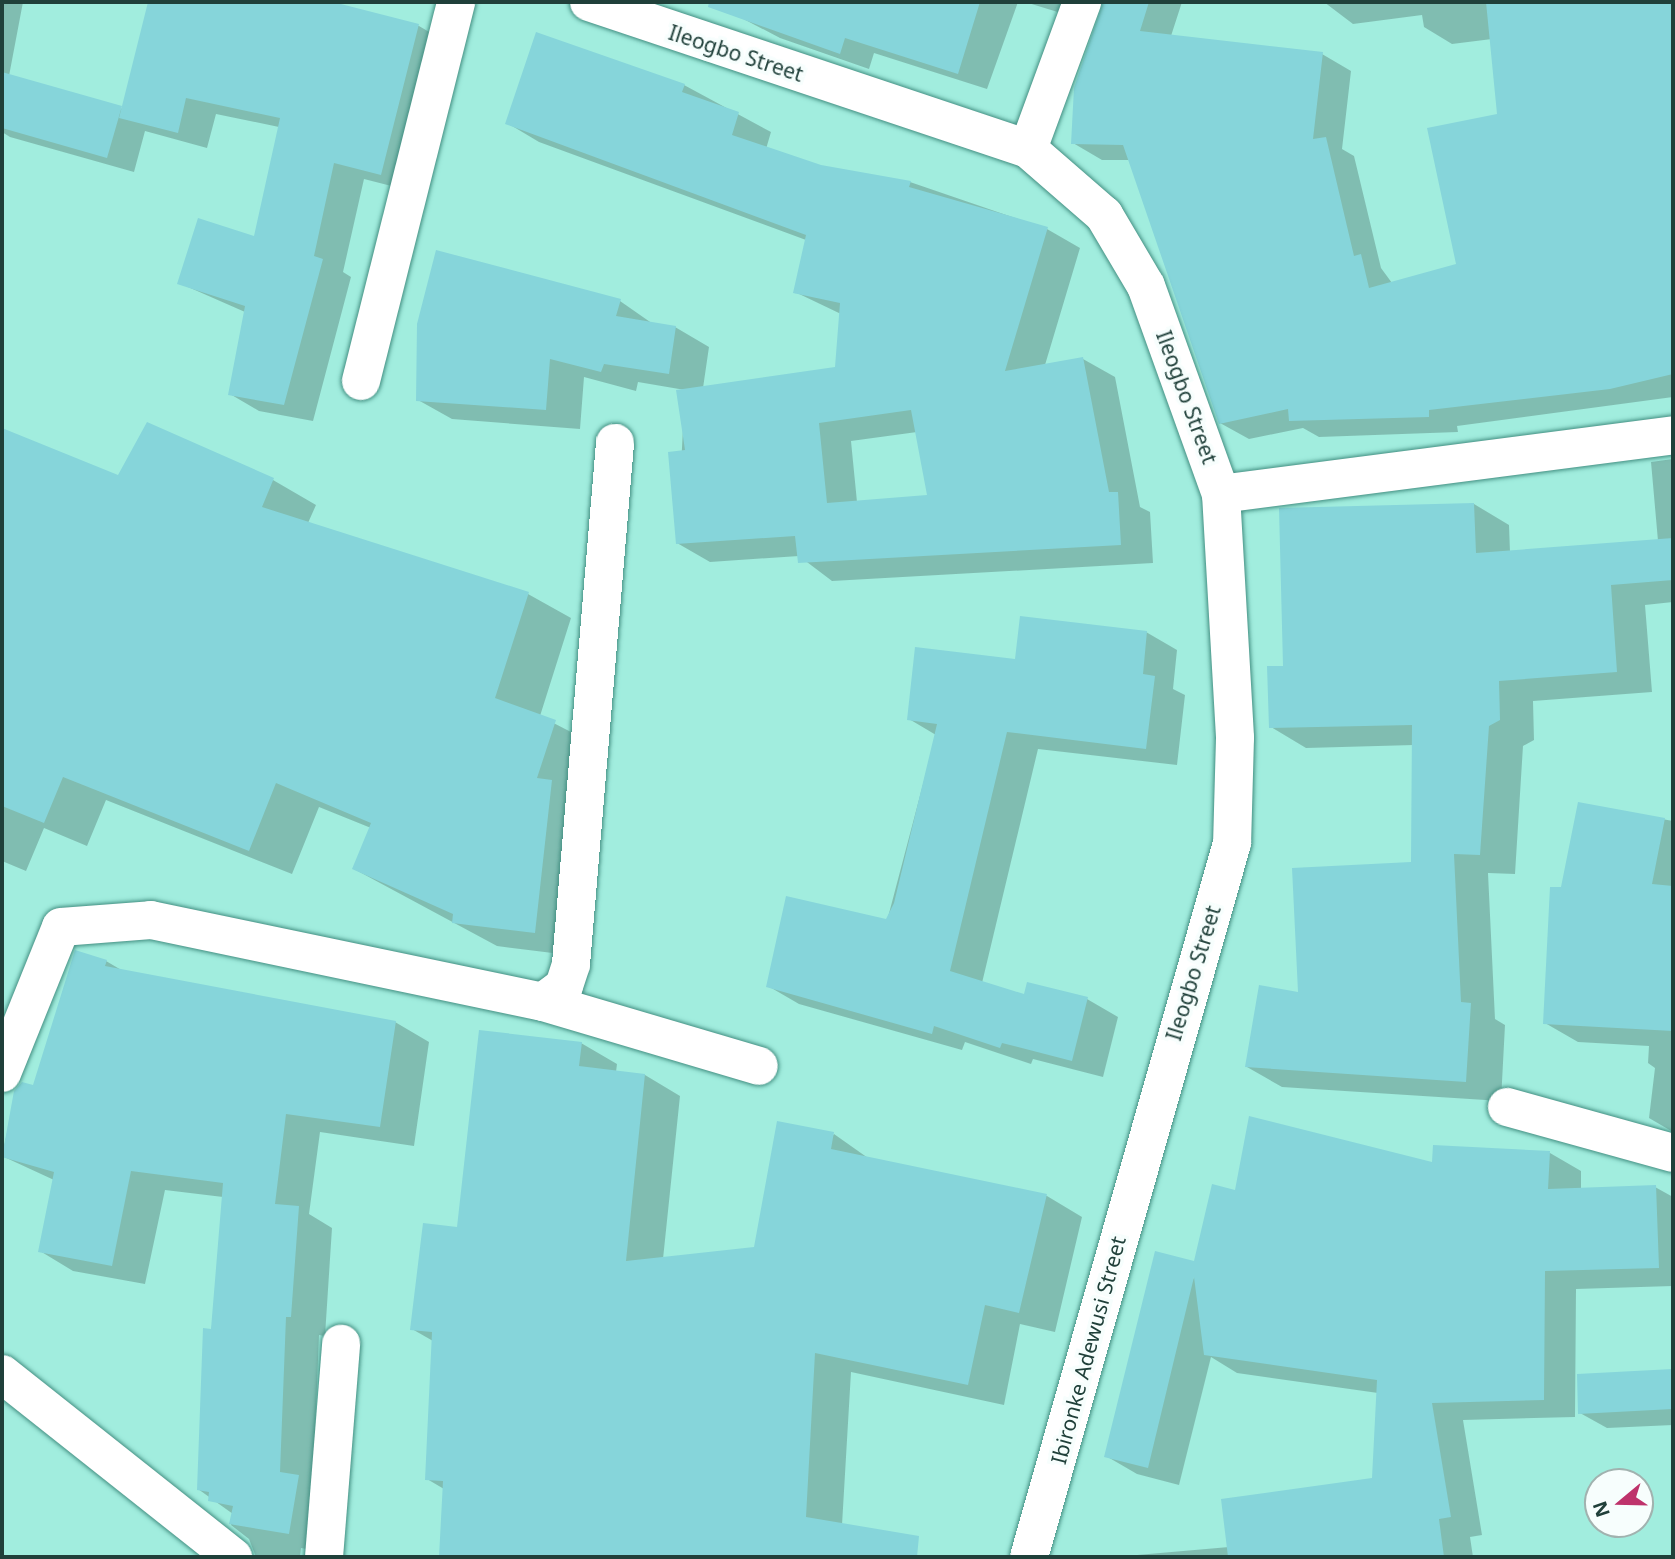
<!DOCTYPE html>
<style>
body{margin:0}
#map{position:relative;width:1675px;height:1559px;overflow:hidden;background:#a1edde;font-family:"Noto Sans",sans-serif}
div>[style]{position:absolute}
.shadow>*{inset:0;background:#0003}
.building>*{inset:0;background:#86d5da}
.roads{filter:drop-shadow(0 0 2px #438f82) drop-shadow(0 0 2px #438f82)}
.minor>*{height:38px;margin:-19px;padding:0 19px;transform-origin:19px;border-radius:19px;background:#fff}
span{translate:-50% -50%;white-space:nowrap;text-align:center;line-height:1.15;-webkit-text-stroke:7px #f7fefd;paint-order:stroke}
.street-label{font-size:21px;color:#20403a}
.frame{position:absolute;inset:0;border:4px solid #20403a;pointer-events:none}
.north{position:absolute;left:1584px;top:1468px;width:70px;height:70px;box-sizing:border-box;background:#f7fefd;border:2px solid #a1b2af;border-radius:50%;rotate:251deg;font-size:19px;font-weight:700;line-height:28px;text-align:center;color:#20403a}
.north::after{content:'';display:block;margin:auto;width:24px;height:32px;background:#be336b;clip-path:polygon(50% 0,100% 100%,50% 72%,0 100%)}
</style>
<div id="map">
<div class="shadow">
<div style="clip-path:polygon(2px 2px,23px 2px,9px 76px,123px 109px,150px 2px,326px 2px,419px 26px,448px 43px,411px 191px,364px 179px,343px 272px,351px 277px,313px 421px,259px 411px,230px 394px,245px 312px,179px 283px,255px 239px,279px 127px,216px 114px,207px 148px,145px 131px,134px 172px,10px 137px,2px 132px)"></div>
<div style="clip-path:polygon(711px 2px,1018px 2px,987px 89px,874px 53px,869px 69px,780px 38px)"></div>
<div style="clip-path:polygon(1025px 2px,1102px 2px,1087px 21px)"></div>
<div style="clip-path:polygon(1103px 2px,1182px 2px,1171px 36px,1322px 54px,1351px 71px,1342px 149px,1354px 156px,1381px 268px,1392px 283px,1458px 266px,1499px 115px,1492px 39px,1452px 44px,1424px 27px,1422px 15px,1353px 24px,1324px 2px,1673px 2px,1673px 397px,1457px 426px,1458px 432px,1319px 437px,1303px 428px,1249px 439px,1220px 423px,1130px 160px,1102px 160px,1073px 143px)"></div>
<div style="clip-path:polygon(evenodd,684px 85px,771px 132px,766px 149px,821px 167px,910px 182px,1047px 229px,1080px 248px,1045px 365px,1083px 359px,1115px 377px,1140px 507px,1150px 512px,1153px 563px,832px 581px,799px 556px,710px 562px,677px 543px,685px 390px,638px 382px,636px 391px,584px 377px,580px 429px,452px 419px,418px 400px,620px 301px,653px 324px,675px 327px,709px 347px,703px 388px,837px 369px,841px 314px,795px 292px,806px 240px,539px 142px,507px 123px,684px 85px,917px 432px,929px 496px,857px 502px,851px 441px,917px 432px)"></div>
<div style="clip-path:polygon(2px 430px,119px 477px,273px 480px,316px 505px,308px 523px,528px 594px,571px 618px,540px 716px,598px 746px,577px 956px,497px 946px,354px 869px,371px 828px,319px 807px,292px 874px,106px 800px,87px 846px,44px 828px,26px 871px,2px 861px)"></div>
<div style="clip-path:polygon(1673px 459px,1673px 602px,1645px 605px,1652px 692px,1533px 701px,1534px 740px,1523px 746px,1515px 874px,1488px 873px,1495px 1019px,1505px 1025px,1501px 1101px,1282px 1087px,1247px 1067px,1300px 994px,1413px 864px,1414px 745px,1306px 748px,1271px 727px,1285px 667px,1474px 504px,1509px 525px,1510px 552px,1658px 541px,1651px 462px)"></div>
<div style="clip-path:polygon(1146px 632px,1177px 650px,1173px 689px,1185px 695px,1177px 765px,1038px 749px,982px 983px,1025px 996px,1087px 999px,1118px 1017px,1103px 1077px,1033px 1059px,1031px 1064px,965px 1042px,962px 1050px,799px 1004px,768px 986px,887px 921px,936px 735px,909px 719px,1017px 661px)"></div>
<div style="clip-path:polygon(1579px 804px,1673px 821px,1673px 1132px,1649px 1118px,1655px 1068px,1648px 1063px,1649px 1046px,1578px 1042px,1545px 1023px)"></div>
<div style="clip-path:polygon(106px 961px,123px 971px,395px 1022px,429px 1042px,414px 1146px,320px 1132px,309px 1214px,332px 1228px,325px 1336px,319px 1335px,313px 1484px,323px 1552px,301px 1548px,300px 1557px,256px 1557px,249px 1539px,231px 1525px,233px 1514px,198px 1489px,223px 1197px,165px 1190px,145px 1284px,73px 1271px,40px 1251px,54px 1180px,2px 1156px,16px 1092px,34px 1087px)"></div>
<div style="clip-path:polygon(581px 1043px,617px 1064px,616px 1072px,645px 1075px,680px 1096px,663px 1259px,755px 1249px,834px 1134px,868px 1158px,1047px 1196px,1082px 1217px,1055px 1332px,1020px 1324px,1004px 1405px,851px 1372px,842px 1525px,905px 1550px,904px 1557px,440px 1557px,444px 1489px,427px 1479px,433px 1341px,412px 1329px,459px 1229px)"></div>
<div style="clip-path:polygon(1550px 1153px,1581px 1171px,1581px 1189px,1655px 1187px,1673px 1197px,1673px 1286px,1576px 1289px,1575px 1417px,1463px 1420px,1482px 1535px,1470px 1537px,1473px 1557px,1114px 1557px,1229px 1547px,1374px 1479px,1378px 1393px,1237px 1373px,1211px 1357px,1179px 1485px,1137px 1474px,1106px 1456px,1236px 1192px)"></div>
<div style="clip-path:polygon(1673px 1371px,1673px 1425px,1607px 1428px,1580px 1413px,1578px 1376px)"></div>
</div>
<div class="building">
<div style="clip-path:polygon(148px 2px,333px 2px,419px 24px,381px 175px,334px 163px,314px 256px,323px 259px,284px 405px,228px 395px,245px 306px,177px 284px,198px 218px,254px 236px,280px 118px,186px 98px,178px 133px,119px 118px)"></div>
<div style="clip-path:polygon(709px 2px,980px 2px,958px 74px,845px 38px,840px 54px,708px 7px)"></div>
<div style="clip-path:polygon(1103px 2px,1149px 2px,1140px 31px,1323px 52px,1313px 139px,1326px 137px,1354px 256px,1361px 254px,1369px 288px,1456px 264px,1427px 128px,1497px 114px,1486px 2px,1673px 2px,1673px 374px,1610px 389px,1429px 410px,1429px 417px,1289px 421px,1288px 409px,1219px 424px,1123px 145px,1071px 144px,1074px 88px)"></div>
<div style="clip-path:polygon(evenodd,536px 32px,685px 84px,682px 92px,739px 112px,732px 135px,821px 165px,911px 181px,909px 187px,1048px 227px,1005px 371px,1083px 357px,1109px 492px,1118px 492px,1121px 545px,798px 563px,795px 536px,676px 544px,668px 452px,685px 450px,676px 390px,835px 367px,840px 303px,793px 293px,806px 235px,505px 124px,536px 32px,911px 410px,927px 495px,827px 503px,819px 423px,911px 410px)"></div>
<div style="clip-path:polygon(2px 72px,122px 106px,107px 158px,2px 128px)"></div>
<div style="clip-path:polygon(436px 250px,621px 299px,616px 316px,676px 326px,669px 374px,604px 364px,601px 372px,550px 359px,546px 410px,416px 401px,417px 324px)"></div>
<div style="clip-path:polygon(147px 422px,274px 478px,262px 507px,529px 592px,495px 698px,556px 720px,537px 778px,552px 780px,535px 933px,452px 923px,453px 914px,352px 869px,371px 823px,276px 783px,249px 851px,63px 777px,44px 823px,2px 806px,2px 428px,118px 475px)"></div>
<div style="clip-path:polygon(1474px 503px,1476px 553px,1673px 538px,1673px 580px,1611px 585px,1617px 672px,1499px 681px,1500px 720px,1489px 726px,1480px 855px,1454px 854px,1461px 1002px,1471px 1003px,1466px 1082px,1245px 1067px,1259px 985px,1298px 992px,1292px 868px,1411px 862px,1412px 725px,1269px 728px,1267px 666px,1283px 666px,1279px 508px)"></div>
<div style="clip-path:polygon(1020px 616px,1147px 631px,1143px 674px,1155px 676px,1146px 749px,1007px 732px,950px 971px,1024px 994px,1027px 982px,1088px 997px,1072px 1061px,1002px 1043px,1000px 1048px,934px 1026px,932px 1034px,766px 987px,786px 896px,886px 919px,894px 903px,937px 724px,907px 720px,915px 647px,1015px 659px)"></div>
<div style="clip-path:polygon(1578px 802px,1665px 818px,1652px 884px,1673px 886px,1673px 1031px,1543px 1024px,1550px 887px,1561px 887px)"></div>
<div style="clip-path:polygon(75px 950px,107px 960px,105px 966px,396px 1021px,380px 1127px,286px 1114px,275px 1204px,299px 1206px,291px 1317px,286px 1317px,280px 1472px,299px 1475px,289px 1534px,229px 1524px,233px 1506px,208px 1501px,209px 1492px,197px 1490px,203px 1328px,211px 1329px,223px 1183px,131px 1171px,112px 1266px,38px 1252px,54px 1172px,2px 1157px,14px 1091px,22px 1082px,33px 1085px)"></div>
<div style="clip-path:polygon(479px 1030px,582px 1042px,579px 1066px,645px 1074px,626px 1261px,754px 1247px,777px 1121px,834px 1132px,831px 1149px,1047px 1194px,1019px 1313px,985px 1305px,968px 1385px,815px 1353px,806px 1517px,919px 1536px,917px 1557px,439px 1557px,443px 1481px,425px 1480px,432px 1332px,410px 1330px,423px 1223px,457px 1227px)"></div>
<div style="clip-path:polygon(1249px 1116px,1432px 1162px,1433px 1145px,1550px 1151px,1548px 1189px,1656px 1185px,1659px 1268px,1545px 1271px,1544px 1400px,1432px 1403px,1451px 1517px,1439px 1519px,1444px 1557px,1228px 1557px,1221px 1499px,1372px 1478px,1377px 1380px,1204px 1355px,1194px 1277px,1148px 1468px,1104px 1457px,1155px 1251px,1194px 1261px,1212px 1184px,1235px 1190px)"></div>
<div style="clip-path:polygon(1673px 1369px,1673px 1409px,1578px 1414px,1577px 1374px)"></div>
</div>
<div class="roads">
<div class="minor">
<div style="left:589px;top:2px;width:463px;rotate:18.5deg"></div>
<div style="left:1028px;top:149px;width:101px;rotate:41deg"></div>
<div style="left:1104px;top:215px;width:82px;rotate:59.4deg"></div>
<div style="left:1146px;top:286px;width:221px;rotate:70.2deg"></div>
<div style="left:1221px;top:494px;width:244px;rotate:86.7deg"></div>
<div style="left:1235px;top:738px;width:105px;rotate:91.6deg"></div>
<div style="left:1232px;top:843px;width:742px;rotate:105.87deg"></div>
<div style="left:1028px;top:149px;width:157px;rotate:-69.8deg"></div>
<div style="left:361px;top:381px;width:391px;rotate:-75.9deg"></div>
<div style="left:1221px;top:494px;width:456px;rotate:-7.4deg"></div>
<div style="left:543px;top:1002px;width:26px;rotate:-37deg"></div>
<div style="left:564px;top:986px;width:23px;rotate:-72deg"></div>
<div style="left:571px;top:964px;width:523px;rotate:-85.17deg"></div>
<div style="left:2px;top:1073px;width:157px;rotate:-68deg"></div>
<div style="left:61px;top:927px;width:90px;rotate:-4.4deg"></div>
<div style="left:151px;top:920px;width:400px;rotate:11.8deg"></div>
<div style="left:543px;top:1002px;width:225px;rotate:16.5deg"></div>
<div style="left:1507px;top:1107px;width:172px;rotate:15.5deg"></div>
<div style="left:2px;top:1374px;width:295px;rotate:38.4deg"></div>
<div style="left:324px;top:1557px;width:214px;rotate:-85.4deg"></div>
</div>
</div>
<div class="street-label">
<span style="left:736px;top:53px;rotate:18deg">Ileogbo Street</span>
<span style="left:1187px;top:397px;rotate:70deg">Ileogbo Street</span>
<span style="left:1193px;top:973px;rotate:-73deg">Ileogbo Street</span>
<span style="left:1088px;top:1350px;rotate:-75deg">Ibironke Adewusi Street</span>
</div>
<div class="frame"></div>
<div class="north">N</div>
</div>
